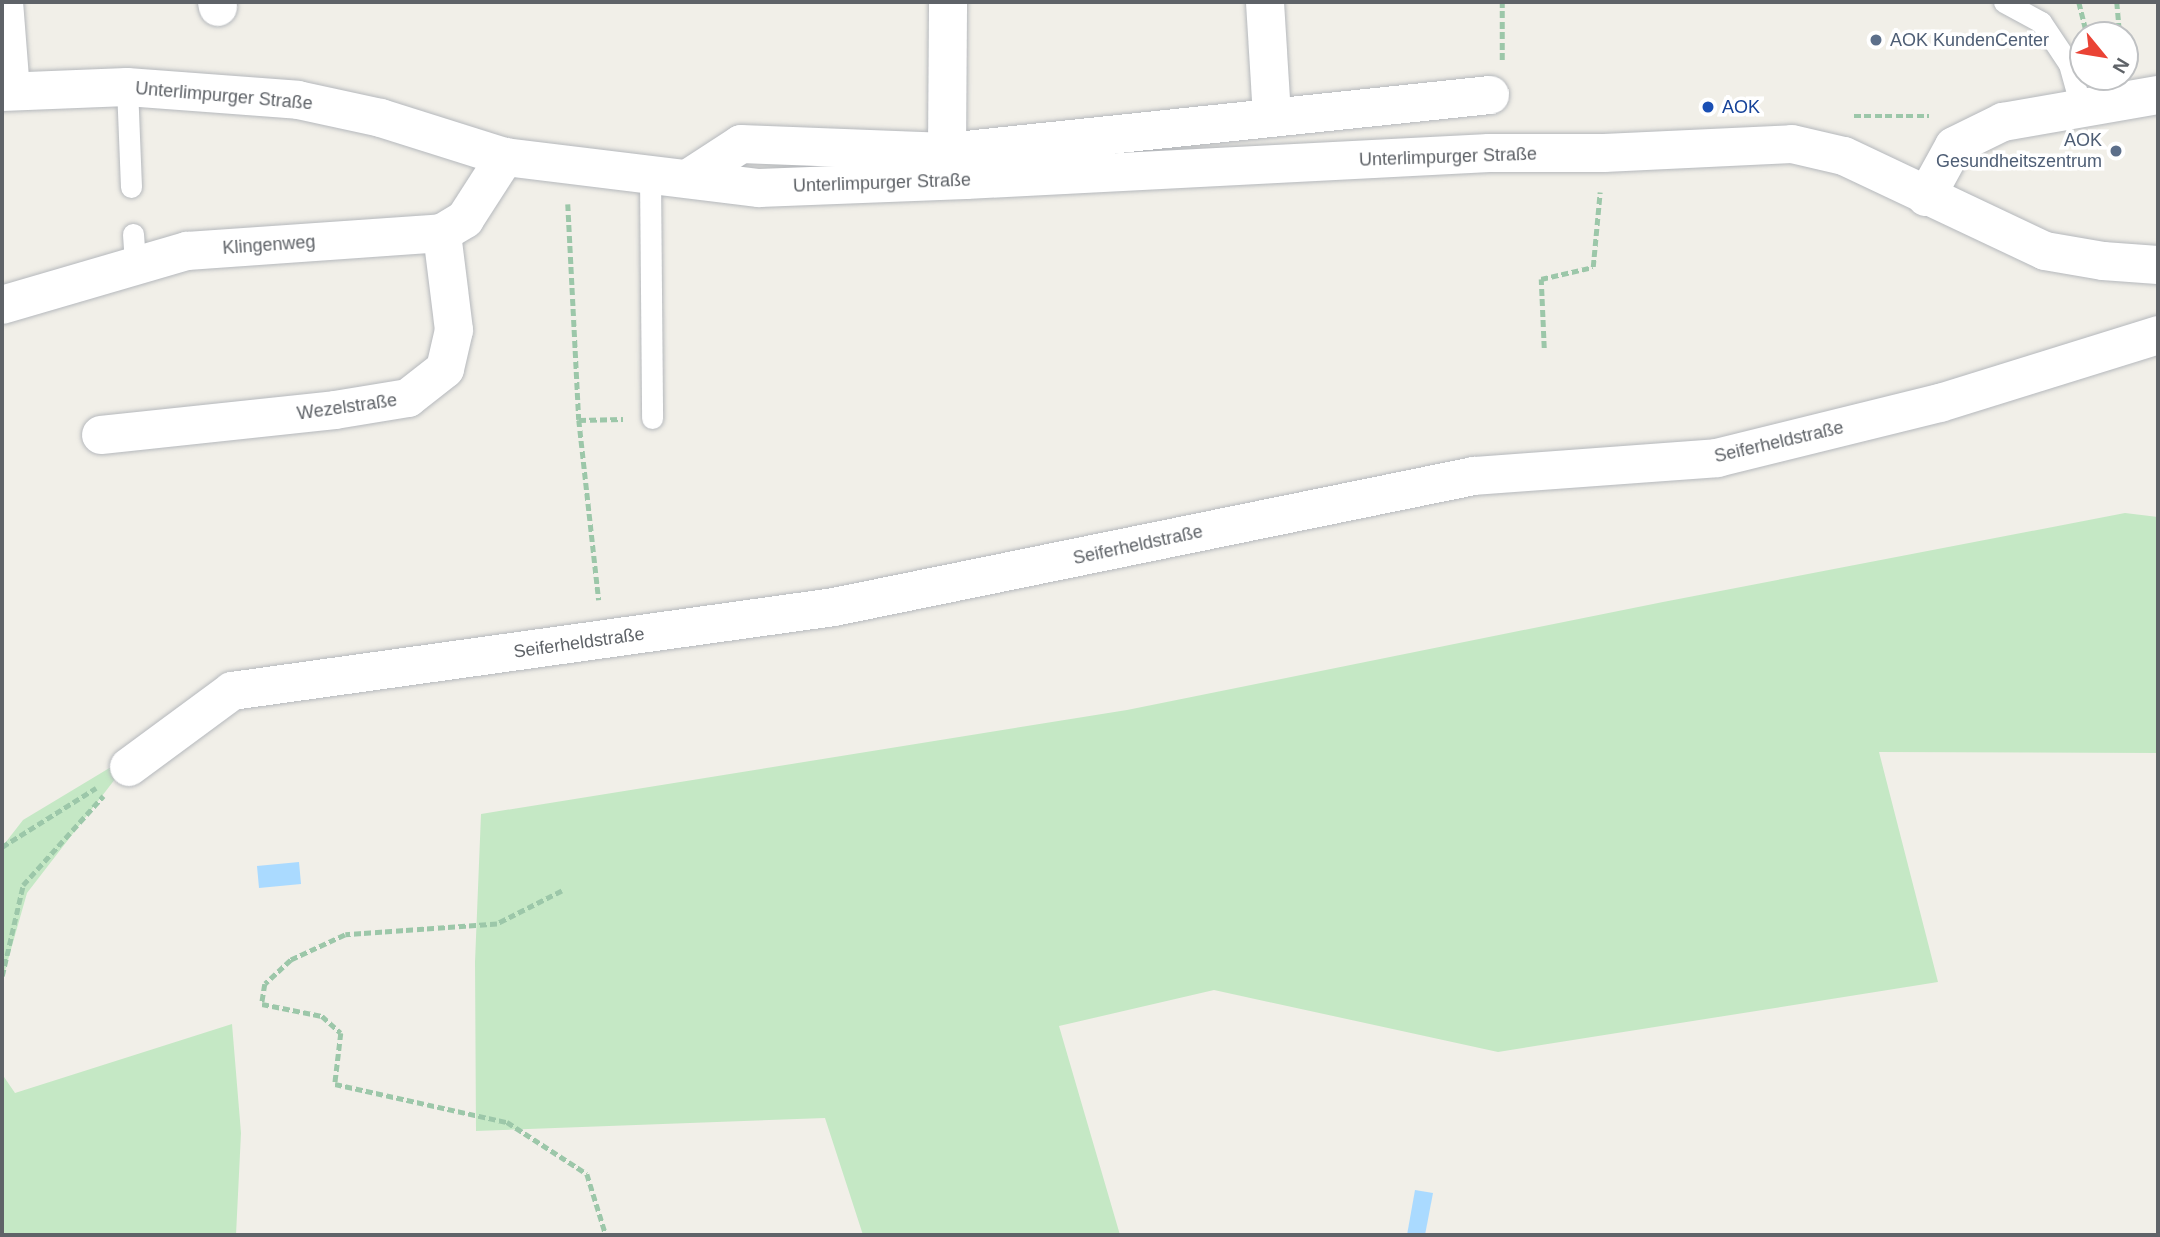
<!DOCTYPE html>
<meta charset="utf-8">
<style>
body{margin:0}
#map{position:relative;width:2160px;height:1237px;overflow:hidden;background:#f1efe8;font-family:Arial,sans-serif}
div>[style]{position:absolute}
.green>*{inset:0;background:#c5e8c5}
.water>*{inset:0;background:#aadaff}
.path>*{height:4.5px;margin-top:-2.25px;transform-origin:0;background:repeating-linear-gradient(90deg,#9cc7a9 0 7px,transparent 0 10.5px)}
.roads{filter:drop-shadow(0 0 2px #b5b8bc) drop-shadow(0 0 2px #b5b8bc)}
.lane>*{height:21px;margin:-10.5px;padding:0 10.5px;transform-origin:10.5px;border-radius:10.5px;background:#fff}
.street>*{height:38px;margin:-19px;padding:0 19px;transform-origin:19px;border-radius:19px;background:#fff}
.secondary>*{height:38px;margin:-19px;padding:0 19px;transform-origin:19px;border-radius:19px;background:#fff}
.dots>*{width:19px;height:19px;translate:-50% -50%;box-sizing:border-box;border:4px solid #fff;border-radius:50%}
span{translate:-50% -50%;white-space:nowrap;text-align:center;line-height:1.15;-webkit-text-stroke:7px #fff;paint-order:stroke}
.service-label{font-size:18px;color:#4e5e75}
.left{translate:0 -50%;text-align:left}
.right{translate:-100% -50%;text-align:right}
.street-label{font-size:18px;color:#5f6368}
.transit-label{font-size:18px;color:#164399}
.frame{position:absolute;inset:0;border:4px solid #5f6368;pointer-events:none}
.north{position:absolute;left:2069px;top:21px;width:70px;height:70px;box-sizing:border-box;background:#fff;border:2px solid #bfc1c3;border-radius:50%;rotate:120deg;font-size:19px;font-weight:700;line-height:28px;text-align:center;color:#5f6368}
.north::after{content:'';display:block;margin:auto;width:24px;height:32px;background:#ea4335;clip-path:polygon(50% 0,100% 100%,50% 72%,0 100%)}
</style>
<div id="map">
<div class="green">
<div style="clip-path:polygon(2125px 513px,2158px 517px,2158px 753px,1879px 752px,1938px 982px,1498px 1052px,1214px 990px,1059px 1026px,1120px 1235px,863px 1235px,825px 1118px,476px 1131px,475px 962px,481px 814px,1127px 710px,1663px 602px)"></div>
<div style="clip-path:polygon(136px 752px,27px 893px,2px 981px,2px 847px,23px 820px)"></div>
<div style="clip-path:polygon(232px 1024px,241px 1133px,236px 1235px,2px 1235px,2px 1074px,15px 1093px)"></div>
</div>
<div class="water">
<div style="clip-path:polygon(299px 862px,301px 884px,259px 888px,257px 866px)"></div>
<div style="clip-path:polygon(1415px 1190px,1433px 1193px,1425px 1235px,1407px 1235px)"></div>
</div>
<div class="path">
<div style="left:2079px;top:2px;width:30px;rotate:76deg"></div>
<div style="left:2117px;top:2px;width:33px;rotate:85deg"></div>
<div style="left:1502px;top:60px;width:58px;rotate:-90deg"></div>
<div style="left:1854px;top:116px;width:75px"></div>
<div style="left:568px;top:204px;width:216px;rotate:87.1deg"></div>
<div style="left:579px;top:420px;width:181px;rotate:83.7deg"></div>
<div style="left:1544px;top:348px;width:69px;rotate:-92.5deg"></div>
<div style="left:1541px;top:279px;width:53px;rotate:-13deg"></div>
<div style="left:1593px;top:267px;width:75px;rotate:-84.7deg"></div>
<div style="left:579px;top:420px;width:44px;rotate:-1.3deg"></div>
<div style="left:2px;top:847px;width:111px;rotate:-32.1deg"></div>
<div style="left:562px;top:891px;width:73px;rotate:153.1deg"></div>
<div style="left:497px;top:924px;width:152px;rotate:175.9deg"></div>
<div style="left:345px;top:935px;width:60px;rotate:155.2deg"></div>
<div style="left:291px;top:960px;width:35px;rotate:137deg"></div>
<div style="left:265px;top:984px;width:20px;rotate:99deg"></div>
<div style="left:262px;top:1004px;width:61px;rotate:11.3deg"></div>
<div style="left:322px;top:1016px;width:25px;rotate:42deg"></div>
<div style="left:341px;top:1033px;width:51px;rotate:96.7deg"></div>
<div style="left:335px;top:1084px;width:176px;rotate:12.5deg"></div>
<div style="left:507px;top:1122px;width:95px;rotate:33deg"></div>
<div style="left:587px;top:1174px;width:64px;rotate:72.7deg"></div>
<div style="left:2px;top:976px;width:93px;rotate:-77deg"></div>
<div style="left:23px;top:885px;width:120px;rotate:-48deg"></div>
</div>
<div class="roads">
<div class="lane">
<div style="left:2004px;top:2px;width:42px;rotate:28.4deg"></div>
<div style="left:2041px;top:22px;width:50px;rotate:56.3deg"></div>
<div style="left:2069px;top:64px;width:45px;rotate:74.4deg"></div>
<div style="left:127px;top:87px;width:100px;rotate:87.7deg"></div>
<div style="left:650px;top:176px;width:242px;rotate:89.5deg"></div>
<div style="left:133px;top:234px;width:32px;rotate:86deg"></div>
</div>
<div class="street">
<div style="left:4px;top:2px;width:89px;rotate:85.5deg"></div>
<div style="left:217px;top:2px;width:5px;rotate:79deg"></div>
<div style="left:1265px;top:2px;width:115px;rotate:86.5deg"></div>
<div style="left:947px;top:152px;width:150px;rotate:-89.6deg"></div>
<div style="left:689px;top:178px;width:62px;rotate:-33.2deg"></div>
<div style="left:741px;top:144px;width:206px;rotate:2.2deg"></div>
<div style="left:947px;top:152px;width:546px;rotate:-5.99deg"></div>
<div style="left:1926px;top:197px;width:58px;rotate:-61.2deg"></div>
<div style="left:1954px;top:146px;width:55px;rotate:-26.1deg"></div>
<div style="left:2003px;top:122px;width:157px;rotate:-9.9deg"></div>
<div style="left:2px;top:305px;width:193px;rotate:-16.3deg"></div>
<div style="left:187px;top:251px;width:256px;rotate:-4deg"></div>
<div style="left:442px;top:233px;width:27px;rotate:-31deg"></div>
<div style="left:465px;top:219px;width:74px;rotate:-57.2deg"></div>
<div style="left:101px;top:435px;width:235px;rotate:-6.1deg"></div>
<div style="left:335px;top:410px;width:74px;rotate:-9.3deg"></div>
<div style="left:408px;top:398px;width:47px;rotate:-38.1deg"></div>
<div style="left:445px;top:369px;width:40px;rotate:-77deg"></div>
<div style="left:454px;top:330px;width:98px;rotate:-97.1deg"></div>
<div style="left:129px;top:767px;width:128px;rotate:-36.4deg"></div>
<div style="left:232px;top:691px;width:608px;rotate:-7.94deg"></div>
<div style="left:834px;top:607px;width:653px;rotate:-11.57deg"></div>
<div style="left:1474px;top:476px;width:244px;rotate:-4.2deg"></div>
<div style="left:1717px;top:458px;width:230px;rotate:-13.9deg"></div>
<div style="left:1940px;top:403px;width:228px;rotate:-17.3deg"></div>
</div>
<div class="secondary">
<div style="left:2px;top:92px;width:125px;rotate:-2.3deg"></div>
<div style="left:127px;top:87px;width:171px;rotate:4.3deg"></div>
<div style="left:298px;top:100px;width:85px;rotate:12.2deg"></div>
<div style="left:381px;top:118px;width:130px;rotate:17.5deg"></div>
<div style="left:505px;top:157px;width:256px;rotate:7deg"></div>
<div style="left:759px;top:188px;width:207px;rotate:-2.2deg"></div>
<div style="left:966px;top:180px;width:524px;rotate:-2.96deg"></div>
<div style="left:1489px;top:153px;width:115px"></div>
<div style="left:1604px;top:153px;width:188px;rotate:-2.7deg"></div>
<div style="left:1792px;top:144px;width:53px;rotate:13deg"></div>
<div style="left:1844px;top:156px;width:222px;rotate:25.3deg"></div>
<div style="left:2045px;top:251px;width:59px;rotate:9.8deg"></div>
<div style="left:2103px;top:261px;width:55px;rotate:4.2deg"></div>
</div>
</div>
<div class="dots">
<div style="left:1876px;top:40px;background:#5c6f8a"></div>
<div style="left:1708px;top:107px;background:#1a4fb4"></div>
<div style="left:2116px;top:151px;background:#5c6f8a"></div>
</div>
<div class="service-label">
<span class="left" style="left:1890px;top:40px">AOK KundenCenter</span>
<span class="right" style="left:2102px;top:151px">AOK<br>Gesundheitszentrum</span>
</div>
<div class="street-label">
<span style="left:224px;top:96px;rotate:5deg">Unterlimpurger Straße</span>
<span style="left:1448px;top:157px;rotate:-2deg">Unterlimpurger Straße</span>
<span style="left:882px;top:183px;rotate:-2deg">Unterlimpurger Straße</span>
<span style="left:269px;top:245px;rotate:-4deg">Klingenweg</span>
<span style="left:347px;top:407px;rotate:-8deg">Wezelstraße</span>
<span style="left:1779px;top:442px;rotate:-13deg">Seiferheldstraße</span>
<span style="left:1138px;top:545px;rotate:-12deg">Seiferheldstraße</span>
<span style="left:579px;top:643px;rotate:-8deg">Seiferheldstraße</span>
</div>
<div class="transit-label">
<span class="left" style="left:1722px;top:107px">AOK</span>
</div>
<div class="frame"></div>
<div class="north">N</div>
</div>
